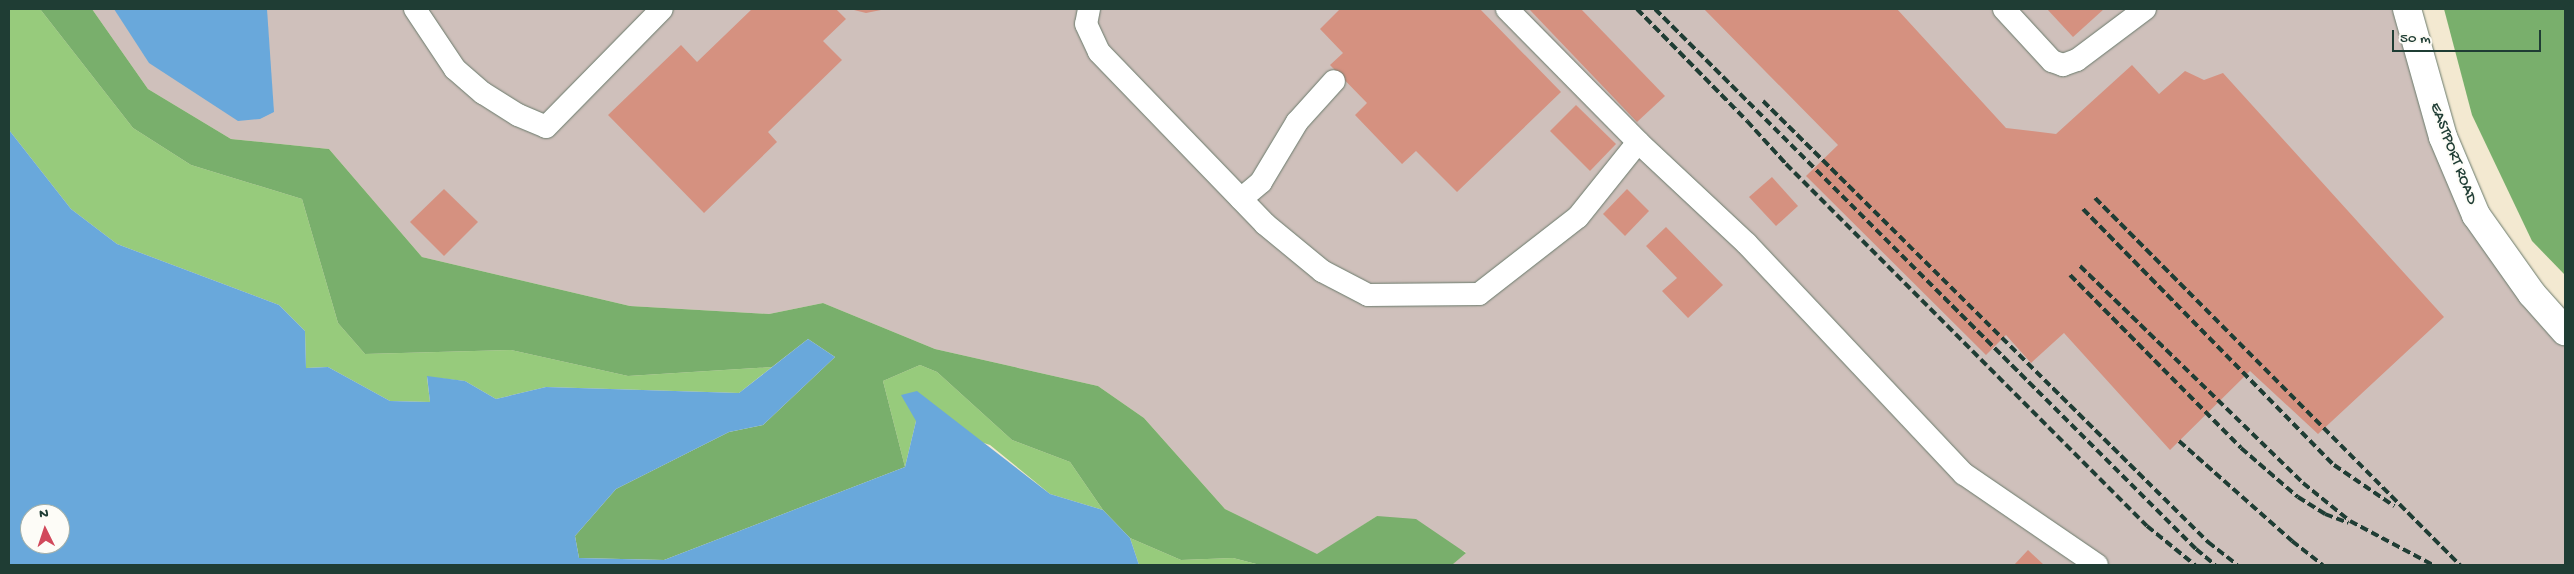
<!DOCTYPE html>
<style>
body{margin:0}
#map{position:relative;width:2574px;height:574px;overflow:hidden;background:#f3e9d1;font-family:"Gochi Hand",sans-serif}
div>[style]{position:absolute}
.industrial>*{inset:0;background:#cfc0bb}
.green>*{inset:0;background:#97cb7c}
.forest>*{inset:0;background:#79af6c}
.water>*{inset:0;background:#69a8db}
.building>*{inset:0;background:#d59180}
.roads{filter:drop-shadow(0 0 1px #69796b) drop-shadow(0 0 1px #69796b)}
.minor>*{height:22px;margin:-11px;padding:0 11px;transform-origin:11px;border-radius:11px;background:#fff}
.major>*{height:28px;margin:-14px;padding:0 14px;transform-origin:14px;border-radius:14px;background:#fff}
.rail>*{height:4px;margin-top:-2px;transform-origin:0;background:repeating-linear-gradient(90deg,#1f3d34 0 8px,transparent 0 12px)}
span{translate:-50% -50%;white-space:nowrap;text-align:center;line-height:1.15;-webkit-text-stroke:4px #fdfcf7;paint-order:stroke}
.street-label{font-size:16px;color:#1f3d34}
.frame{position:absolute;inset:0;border:10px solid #1f3d34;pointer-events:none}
.north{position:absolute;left:20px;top:504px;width:50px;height:50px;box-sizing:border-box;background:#fdfcf7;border:1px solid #a4b0a9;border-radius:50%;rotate:356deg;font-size:14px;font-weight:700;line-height:20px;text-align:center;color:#1f3d34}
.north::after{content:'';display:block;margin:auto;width:18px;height:22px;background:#d1495b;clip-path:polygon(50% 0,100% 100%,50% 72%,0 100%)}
.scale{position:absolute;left:2392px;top:30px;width:149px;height:22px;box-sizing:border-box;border:2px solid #1f3d34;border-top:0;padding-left:6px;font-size:15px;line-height:18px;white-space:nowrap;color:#1f3d34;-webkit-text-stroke:4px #fdfcf7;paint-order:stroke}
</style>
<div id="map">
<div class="industrial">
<div style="clip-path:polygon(92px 9px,2396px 9px,2427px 126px,2546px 326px,2565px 345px,2565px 565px,1452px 565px,1466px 552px,1377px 516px,1317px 555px,1225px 509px,1144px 418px,1098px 386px,935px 349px,823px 303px,769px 314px,630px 306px,422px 257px,329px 149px,231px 139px,148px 89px)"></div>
</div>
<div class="green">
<div style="clip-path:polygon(9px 9px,40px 9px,133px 128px,191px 165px,302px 199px,338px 323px,365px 354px,511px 350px,628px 376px,772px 367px,739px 393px,546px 387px,496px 399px,465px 381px,427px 377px,430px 402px,390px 401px,328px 367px,306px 368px,305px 331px,279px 305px,117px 244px,71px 209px,9px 130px)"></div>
<div style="clip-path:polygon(920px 365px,937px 372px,1012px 440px,1070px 462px,1103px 510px,1050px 494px,990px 445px,916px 421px,905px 467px,883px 381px)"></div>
<div style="clip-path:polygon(1130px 538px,1181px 560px,1233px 558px,1260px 565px,1139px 565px)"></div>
</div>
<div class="forest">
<div style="clip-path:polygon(40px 9px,92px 9px,148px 89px,231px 139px,329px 149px,422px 257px,630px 306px,769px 314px,823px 303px,935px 349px,1098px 386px,1144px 418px,1225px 509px,1317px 554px,1377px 516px,1416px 519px,1466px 553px,1452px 565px,1260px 565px,1233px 558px,1181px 560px,1130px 538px,1103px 510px,1070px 462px,1012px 440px,937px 372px,920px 365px,883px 381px,905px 467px,664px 560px,579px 558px,575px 536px,616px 489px,729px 432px,763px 425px,835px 357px,808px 339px,772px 367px,628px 376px,511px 350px,365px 354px,338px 323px,302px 199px,191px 165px,133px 128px)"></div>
<div style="clip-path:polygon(2444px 9px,2565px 9px,2565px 275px,2532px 241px,2472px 115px)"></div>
</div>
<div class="water">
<div style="clip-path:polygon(114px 9px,267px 9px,274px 112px,260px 119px,238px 121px,149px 63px)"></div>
<div style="clip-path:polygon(evenodd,9px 130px,71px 209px,117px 244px,279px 305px,305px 331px,306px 368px,328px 367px,390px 401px,430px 402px,427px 376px,465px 381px,496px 399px,546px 387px,739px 393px,808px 339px,835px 357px,763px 425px,729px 432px,616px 489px,575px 536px,579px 558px,664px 560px,905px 467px,916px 421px,901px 395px,917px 391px,1050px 494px,1103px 510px,1130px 538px,1139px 565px,9px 565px,9px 130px,30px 514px,60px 514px,60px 544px,30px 544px,30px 514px)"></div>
</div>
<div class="building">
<div style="clip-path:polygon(752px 9px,836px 9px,846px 19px,823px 41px,842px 60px,768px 132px,777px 142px,704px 213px,608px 115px,681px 45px,697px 62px)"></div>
<div style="clip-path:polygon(850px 9px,881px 9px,881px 10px,866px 13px)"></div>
<div style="clip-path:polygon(1340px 9px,1480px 9px,1561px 92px,1457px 192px,1416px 151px,1402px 164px,1355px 115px,1367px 103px,1330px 65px,1343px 53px,1320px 29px)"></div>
<div style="clip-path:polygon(1529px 9px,1581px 9px,1665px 96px,1637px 122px)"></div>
<div style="clip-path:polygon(1704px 9px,1897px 9px,2006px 128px,2056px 134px,2132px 65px,2159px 94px,2185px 71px,2204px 80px,2223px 73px,2444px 317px,2318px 434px,2250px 371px,2170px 450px,2064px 333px,2031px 363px,2006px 335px,1986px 355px,1806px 176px,1838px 145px)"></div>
<div style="clip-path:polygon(2047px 9px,2104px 9px,2073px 37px)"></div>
<div style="clip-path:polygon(1576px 105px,1616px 144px,1590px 171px,1550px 131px)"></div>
<div style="clip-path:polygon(1772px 177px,1798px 206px,1776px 226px,1749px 197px)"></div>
<div style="clip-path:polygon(444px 189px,478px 222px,444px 256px,410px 222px)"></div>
<div style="clip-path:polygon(1627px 189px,1649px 211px,1625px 236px,1603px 214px)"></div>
<div style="clip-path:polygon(1666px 227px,1723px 285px,1688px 318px,1662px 291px,1677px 278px,1646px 246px)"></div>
<div style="clip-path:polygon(2028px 550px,2044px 565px,2014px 565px)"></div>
</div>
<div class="roads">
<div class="minor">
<div style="left:415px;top:9px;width:72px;rotate:56.3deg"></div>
<div style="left:455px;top:69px;width:37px;rotate:41deg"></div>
<div style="left:483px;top:93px;width:41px;rotate:32.2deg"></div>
<div style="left:518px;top:115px;width:30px;rotate:23deg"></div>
<div style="left:546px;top:127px;width:165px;rotate:-45.5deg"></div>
<div style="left:1089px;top:9px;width:15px;rotate:101deg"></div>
<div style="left:1086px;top:24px;width:31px;rotate:65deg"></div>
<div style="left:1099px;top:52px;width:239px;rotate:46deg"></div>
<div style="left:1265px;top:224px;width:74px;rotate:39.5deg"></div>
<div style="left:1322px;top:271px;width:52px;rotate:27.6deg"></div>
<div style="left:1368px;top:295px;width:111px;rotate:-0.5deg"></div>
<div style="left:1479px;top:294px;width:125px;rotate:-37.9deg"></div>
<div style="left:1578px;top:217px;width:96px;rotate:-51.3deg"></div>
<div style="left:1638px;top:142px;width:149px;rotate:43.1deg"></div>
<div style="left:1747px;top:244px;width:316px;rotate:46.7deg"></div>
<div style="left:1964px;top:474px;width:161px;rotate:34.4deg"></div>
<div style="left:1507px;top:9px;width:187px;rotate:45.4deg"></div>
<div style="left:2004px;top:9px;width:71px;rotate:47.3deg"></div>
<div style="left:2052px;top:61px;width:12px;rotate:20deg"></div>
<div style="left:2063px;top:65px;width:15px;rotate:-20deg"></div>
<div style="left:2077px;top:60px;width:85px;rotate:-36.9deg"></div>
<div style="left:1241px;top:199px;width:26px;rotate:-40deg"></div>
<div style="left:1261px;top:182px;width:70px;rotate:-59deg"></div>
<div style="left:1297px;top:122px;width:55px;rotate:-47.9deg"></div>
</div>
<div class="major">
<div style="left:2407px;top:9px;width:133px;rotate:74.3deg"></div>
<div style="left:2443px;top:137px;width:85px;rotate:67.1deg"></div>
<div style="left:2476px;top:215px;width:97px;rotate:54.7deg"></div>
<div style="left:2532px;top:294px;width:50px;rotate:48.3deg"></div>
</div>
</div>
<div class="rail">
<div style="left:1637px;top:9px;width:157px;rotate:45.5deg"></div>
<div style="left:1747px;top:121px;width:58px;rotate:47.8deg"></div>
<div style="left:1786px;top:164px;width:511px;rotate:45.08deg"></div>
<div style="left:2147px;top:526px;width:62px;rotate:39.1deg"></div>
<div style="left:1655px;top:9px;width:764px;rotate:44.95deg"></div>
<div style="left:2196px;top:549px;width:25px;rotate:40deg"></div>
<div style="left:1763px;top:101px;width:627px;rotate:44.74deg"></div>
<div style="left:2208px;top:542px;width:37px;rotate:38deg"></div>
<div style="left:2095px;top:198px;width:518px;rotate:45.16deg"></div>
<div style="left:2083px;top:209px;width:359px;rotate:45.6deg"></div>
<div style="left:2334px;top:465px;width:73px;rotate:34.3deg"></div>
<div style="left:2080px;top:266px;width:311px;rotate:44.2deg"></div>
<div style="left:2303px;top:483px;width:60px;rotate:39deg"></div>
<div style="left:2350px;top:521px;width:94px;rotate:27.9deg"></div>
<div style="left:2070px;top:275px;width:243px;rotate:45.3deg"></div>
<div style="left:2241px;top:448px;width:75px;rotate:40.7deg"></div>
<div style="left:2298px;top:497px;width:32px;rotate:32deg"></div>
<div style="left:2325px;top:514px;width:25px;rotate:21deg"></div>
<div style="left:2179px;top:441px;width:151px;rotate:41.5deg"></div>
<div style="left:2292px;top:541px;width:39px;rotate:38deg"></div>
</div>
<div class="street-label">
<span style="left:2452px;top:154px;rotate:69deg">EASTPORT ROAD</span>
</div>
<div class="frame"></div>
<div class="north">N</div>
<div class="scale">50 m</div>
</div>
